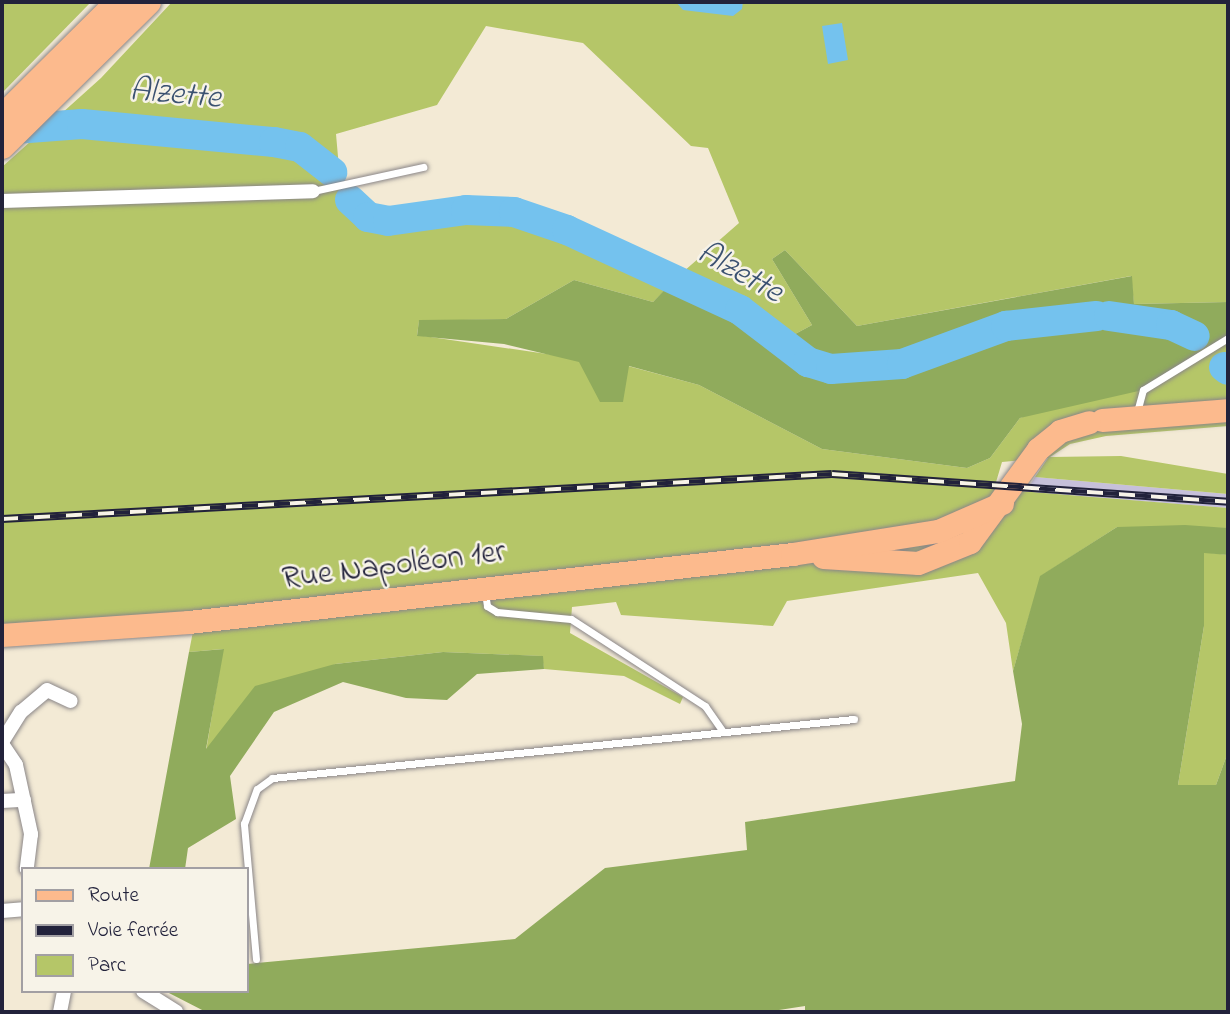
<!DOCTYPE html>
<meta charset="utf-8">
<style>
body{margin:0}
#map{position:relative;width:1230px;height:1014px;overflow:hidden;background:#f3ead5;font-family:"Indie Flower",sans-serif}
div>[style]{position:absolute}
.industrial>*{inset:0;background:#c6c0da}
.green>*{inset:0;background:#b5c668}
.forest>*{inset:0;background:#90ab5c}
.water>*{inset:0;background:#74c2ee}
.river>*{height:30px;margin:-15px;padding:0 15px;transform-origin:15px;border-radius:15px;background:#74c2ee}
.roads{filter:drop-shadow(0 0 2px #8a8688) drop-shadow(0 0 2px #8a8688)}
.lane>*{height:7px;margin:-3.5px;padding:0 3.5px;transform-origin:3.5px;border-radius:3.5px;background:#fff}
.street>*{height:14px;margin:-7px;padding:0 7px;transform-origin:7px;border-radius:7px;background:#fff}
.primary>*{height:23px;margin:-11.5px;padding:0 11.5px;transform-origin:11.5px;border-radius:11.5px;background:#fcba8d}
.highway>*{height:26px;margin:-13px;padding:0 13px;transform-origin:13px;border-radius:13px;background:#fcba8d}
.rail>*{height:8px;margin-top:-4px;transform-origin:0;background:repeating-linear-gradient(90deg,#f7f3e8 0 16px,#22223b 0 32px);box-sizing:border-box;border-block:2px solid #22223b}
span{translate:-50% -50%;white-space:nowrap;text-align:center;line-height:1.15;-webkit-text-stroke:5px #f7f3e8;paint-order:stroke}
.street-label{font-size:32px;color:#22223b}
.water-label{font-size:33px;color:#3b5271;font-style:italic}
.frame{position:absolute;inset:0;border:4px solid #22223b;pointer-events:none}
.legend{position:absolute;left:21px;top:867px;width:228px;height:126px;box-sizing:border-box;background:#f7f3e8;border:2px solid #a29fa3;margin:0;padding:9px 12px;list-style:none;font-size:21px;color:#22223b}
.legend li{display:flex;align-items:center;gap:14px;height:35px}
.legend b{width:35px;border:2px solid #a29fa3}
</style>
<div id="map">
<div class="industrial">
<div style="clip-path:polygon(1035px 477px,1228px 494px,1228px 508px,1025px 492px)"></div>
</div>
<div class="green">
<div style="clip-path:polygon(2px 2px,91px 2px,2px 93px)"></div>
<div style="clip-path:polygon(evenodd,172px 2px,1228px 2px,1228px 302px,1134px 304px,1131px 276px,857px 326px,785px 250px,772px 259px,812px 325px,782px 341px,740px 310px,675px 280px,653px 302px,574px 280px,506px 319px,419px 321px,417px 335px,628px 366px,699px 385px,822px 449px,967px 468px,990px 458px,1020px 418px,1226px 338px,1228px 426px,1106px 436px,1070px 444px,1050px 457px,1121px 456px,1228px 474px,1228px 494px,1035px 477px,1048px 458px,1002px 462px,994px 489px,1228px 508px,1228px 528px,1117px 527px,1041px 576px,1013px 671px,1006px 623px,978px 573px,787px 601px,773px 626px,621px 615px,616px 602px,572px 607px,570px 633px,683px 697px,680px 704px,624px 676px,544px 669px,542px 656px,443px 652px,335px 664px,206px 751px,223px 649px,189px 652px,197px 611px,2px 624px,2px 167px,101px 78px,172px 2px,486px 26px,583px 43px,691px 146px,708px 148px,739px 223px,675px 279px,514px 212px,466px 210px,388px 221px,368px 217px,333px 172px,339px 168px,336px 134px,437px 105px,486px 26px,172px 2px,987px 526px,942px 556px,938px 531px,987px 526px)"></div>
<div style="clip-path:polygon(1204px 552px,1228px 555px,1228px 752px,1216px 785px,1178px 785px,1204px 626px)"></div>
</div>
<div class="forest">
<div style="clip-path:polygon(785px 250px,857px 326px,1132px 276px,1134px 304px,1228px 302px,1228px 352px,1226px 339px,1143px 390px,1020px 418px,990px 458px,967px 468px,822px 449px,699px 385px,629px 366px,623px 402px,600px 402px,579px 362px,504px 344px,417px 336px,419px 320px,506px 319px,574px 280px,653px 302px,675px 279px,740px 310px,782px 341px,812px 325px,772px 259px)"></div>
<div style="clip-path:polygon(1185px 525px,1228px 528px,1228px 555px,1204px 553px,1204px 626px,1178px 785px,1216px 785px,1228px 752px,1228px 1012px,805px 1012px,805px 1006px,766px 1012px,206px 1012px,165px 991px,247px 991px,247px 964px,515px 939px,605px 868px,747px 850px,745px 822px,1015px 781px,1022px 724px,1013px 671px,1040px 576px,1117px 527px)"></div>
<div style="clip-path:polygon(224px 649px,206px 749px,255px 686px,335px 664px,443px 652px,543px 656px,544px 669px,477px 674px,447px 700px,406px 698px,343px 682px,274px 712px,230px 776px,236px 819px,188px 848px,185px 869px,149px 869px,189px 652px)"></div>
</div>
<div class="water">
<div style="clip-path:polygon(676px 2px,743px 2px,742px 9px,733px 16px,683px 10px)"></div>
<div style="clip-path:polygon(842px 23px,848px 60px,828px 64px,822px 26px)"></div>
</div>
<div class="river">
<div style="left:2px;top:130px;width:80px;rotate:-4.3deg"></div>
<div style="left:82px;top:124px;width:193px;rotate:5.4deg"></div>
<div style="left:274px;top:142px;width:26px;rotate:11deg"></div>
<div style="left:300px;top:147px;width:41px;rotate:38deg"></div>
<div style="left:350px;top:200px;width:25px;rotate:43deg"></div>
<div style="left:368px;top:217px;width:20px;rotate:11deg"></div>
<div style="left:388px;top:221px;width:79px;rotate:-8deg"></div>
<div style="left:466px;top:210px;width:48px;rotate:2.4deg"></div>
<div style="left:514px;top:212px;width:56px;rotate:18.8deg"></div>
<div style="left:567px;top:230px;width:191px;rotate:24.8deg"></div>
<div style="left:740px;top:310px;width:86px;rotate:37.4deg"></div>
<div style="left:808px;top:362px;width:24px;rotate:17deg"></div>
<div style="left:831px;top:369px;width:71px;rotate:-4deg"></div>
<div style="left:902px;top:364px;width:111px;rotate:-20.1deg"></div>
<div style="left:1006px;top:326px;width:91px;rotate:-6.3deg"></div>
<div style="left:1109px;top:316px;width:63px;rotate:8.3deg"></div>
<div style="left:1171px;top:325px;width:26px;rotate:25deg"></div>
<div style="left:1224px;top:367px;width:5px;rotate:37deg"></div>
</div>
<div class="roads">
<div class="lane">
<div style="left:313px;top:191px;width:113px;rotate:-12.3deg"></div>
<div style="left:1137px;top:412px;width:23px;rotate:-75deg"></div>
<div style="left:1143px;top:390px;width:100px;rotate:-31.5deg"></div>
<div style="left:485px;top:593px;width:13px;rotate:81deg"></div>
<div style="left:487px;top:606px;width:12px;rotate:31deg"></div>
<div style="left:497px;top:612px;width:74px;rotate:5.4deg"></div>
<div style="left:571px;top:619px;width:160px;rotate:33deg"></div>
<div style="left:705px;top:706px;width:29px;rotate:55deg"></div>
<div style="left:256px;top:959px;width:136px;rotate:-95.1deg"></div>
<div style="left:244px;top:824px;width:37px;rotate:-70deg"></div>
<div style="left:257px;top:789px;width:19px;rotate:-36deg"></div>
<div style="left:272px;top:778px;width:585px;rotate:-5.79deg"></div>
</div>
<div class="street">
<div style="left:2px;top:201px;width:311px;rotate:-1.8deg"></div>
<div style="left:2px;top:742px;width:36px;rotate:-58deg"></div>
<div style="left:21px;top:712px;width:34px;rotate:-40deg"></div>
<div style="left:47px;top:690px;width:26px;rotate:25deg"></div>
<div style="left:2px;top:744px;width:25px;rotate:56deg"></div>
<div style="left:16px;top:765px;width:71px;rotate:77.7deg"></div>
<div style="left:31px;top:834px;width:35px;rotate:97deg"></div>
<div style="left:2px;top:801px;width:22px;rotate:-3deg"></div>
<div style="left:2px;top:911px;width:21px;rotate:-5deg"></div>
<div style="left:143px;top:991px;width:39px;rotate:32deg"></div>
<div style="left:60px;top:1012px;width:21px;rotate:-79deg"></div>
</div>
<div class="primary">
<div style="left:1102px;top:420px;width:126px;rotate:-4.5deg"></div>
<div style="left:823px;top:557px;width:95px;rotate:3.6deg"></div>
<div style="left:918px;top:563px;width:56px;rotate:-22deg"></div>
<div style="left:970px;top:542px;width:115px;rotate:-53.8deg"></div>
<div style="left:1038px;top:449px;width:28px;rotate:-39deg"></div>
<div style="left:1060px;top:431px;width:30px;rotate:-17deg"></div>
<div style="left:2px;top:635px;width:187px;rotate:-4deg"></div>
<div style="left:189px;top:622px;width:607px;rotate:-6.43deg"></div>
<div style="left:792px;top:554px;width:148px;rotate:-9deg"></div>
<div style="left:938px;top:531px;width:70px;rotate:-23.6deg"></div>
</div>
<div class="highway">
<div style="left:2px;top:118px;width:165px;rotate:-44.8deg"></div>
<div style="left:2px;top:146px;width:205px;rotate:-44.6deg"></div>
</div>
</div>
<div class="rail">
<div style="left:2px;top:519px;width:831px;rotate:-3.1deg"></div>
<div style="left:832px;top:474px;width:397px;rotate:4deg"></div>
</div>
<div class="street-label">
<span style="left:394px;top:567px;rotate:-7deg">Rue Napoléon 1er</span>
</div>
<div class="water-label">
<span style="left:175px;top:96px;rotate:5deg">Alzette</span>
<span style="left:739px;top:274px;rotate:29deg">Alzette</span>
</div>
<div class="frame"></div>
<ul class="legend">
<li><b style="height:9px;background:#fcba8d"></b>Route</li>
<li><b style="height:9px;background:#22223b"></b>Voie ferrée</li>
<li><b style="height:19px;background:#b5c668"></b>Parc</li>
</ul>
</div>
